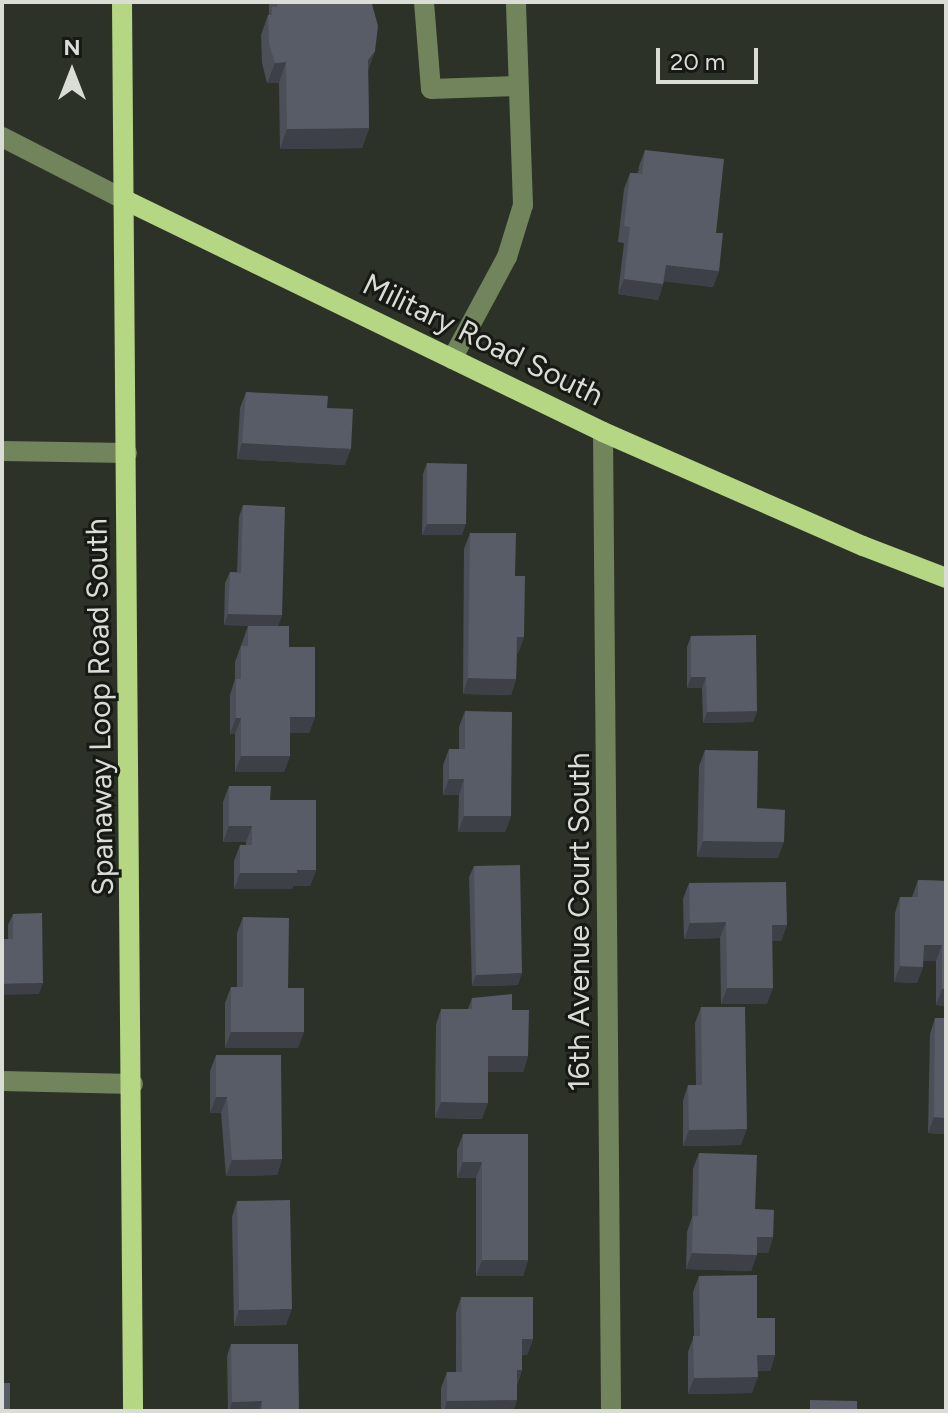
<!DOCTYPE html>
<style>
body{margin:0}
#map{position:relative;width:948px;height:1413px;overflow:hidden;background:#2d3228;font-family:Figtree,sans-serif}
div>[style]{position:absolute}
.minor>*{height:20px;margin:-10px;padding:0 10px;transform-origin:10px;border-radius:10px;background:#72845b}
.major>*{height:20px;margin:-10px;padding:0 10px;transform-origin:10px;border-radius:10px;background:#b5d783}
.wall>*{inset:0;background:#4b4f58}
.shaded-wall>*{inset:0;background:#3d4047}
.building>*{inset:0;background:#575c66}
span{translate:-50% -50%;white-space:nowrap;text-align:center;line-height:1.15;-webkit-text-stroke:6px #171914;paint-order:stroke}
.street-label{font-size:30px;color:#dadcd6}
.frame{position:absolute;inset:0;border:4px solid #dadcd6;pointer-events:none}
.north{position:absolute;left:32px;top:32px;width:80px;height:80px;-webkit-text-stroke:6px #171914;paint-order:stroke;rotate:0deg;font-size:22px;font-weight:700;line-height:32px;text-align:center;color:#dadcd6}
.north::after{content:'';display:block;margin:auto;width:28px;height:36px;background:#dadcd6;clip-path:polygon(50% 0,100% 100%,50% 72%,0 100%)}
.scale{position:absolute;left:656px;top:48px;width:102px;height:36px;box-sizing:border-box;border:4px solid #dadcd6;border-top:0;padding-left:10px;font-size:24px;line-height:28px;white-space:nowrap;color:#dadcd6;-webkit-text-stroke:6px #171914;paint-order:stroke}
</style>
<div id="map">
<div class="minor">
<div style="left:424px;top:2px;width:87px;rotate:85.4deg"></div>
<div style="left:431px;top:89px;width:87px;rotate:-2deg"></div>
<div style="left:2px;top:137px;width:138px;rotate:27.1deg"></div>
<div style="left:452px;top:359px;width:116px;rotate:-61.7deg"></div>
<div style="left:507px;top:257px;width:54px;rotate:-72.9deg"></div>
<div style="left:523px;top:205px;width:203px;rotate:-92deg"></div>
<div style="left:603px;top:432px;width:979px;rotate:89.53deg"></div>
<div style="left:2px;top:451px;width:125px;rotate:0.9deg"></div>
<div style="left:2px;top:1081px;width:131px;rotate:1.3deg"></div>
</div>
<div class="major">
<div style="left:122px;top:2px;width:1409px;rotate:89.55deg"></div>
<div style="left:125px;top:200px;width:531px;rotate:25.89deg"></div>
<div style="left:603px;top:432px;width:284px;rotate:23.7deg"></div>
<div style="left:863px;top:546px;width:89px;rotate:21.1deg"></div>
</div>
<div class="wall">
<div style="clip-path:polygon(269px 2px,361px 2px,375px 51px,368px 70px,369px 128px,362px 148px,280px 149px,279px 83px,267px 83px,262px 63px,261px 35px,268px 15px,269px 15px)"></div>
<div style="clip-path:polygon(645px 150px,716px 233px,719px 271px,713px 287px,664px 281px,658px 300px,618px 294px,624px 243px,618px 242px,624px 189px,630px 173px,638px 173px,639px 166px)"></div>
<div style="clip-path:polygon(246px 392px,327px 408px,345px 465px,237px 459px,240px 408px)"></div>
<div style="clip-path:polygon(427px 463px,462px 535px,422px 535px,423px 474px)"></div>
<div style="clip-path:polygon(243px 505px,282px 615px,278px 626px,289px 647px,315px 717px,309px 733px,290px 733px,290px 756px,284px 772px,235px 772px,235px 734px,230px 734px,230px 695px,235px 679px,235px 662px,248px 626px,268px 626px,224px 625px,225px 583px,230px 572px,237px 572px,239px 517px)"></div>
<div style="clip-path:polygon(470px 533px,515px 576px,524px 637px,518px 653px,517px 653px,516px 679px,511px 695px,463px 694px,464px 549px)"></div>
<div style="clip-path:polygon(691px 636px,757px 711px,753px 722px,703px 723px,702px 688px,687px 688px,687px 647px)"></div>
<div style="clip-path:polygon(465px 711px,511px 816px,505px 832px,458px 832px,459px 795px,443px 795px,443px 765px,449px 749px,459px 749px,459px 727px)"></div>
<div style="clip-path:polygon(705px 750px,757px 808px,778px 858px,697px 857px,699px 766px)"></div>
<div style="clip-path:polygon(229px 786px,270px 800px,316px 870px,310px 886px,293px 886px,292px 889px,234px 889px,234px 861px,240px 845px,246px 845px,246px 842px,223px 842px,223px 802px)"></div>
<div style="clip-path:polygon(474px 866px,518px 985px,472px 986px,469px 877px)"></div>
<div style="clip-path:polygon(918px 880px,946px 881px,946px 1006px,936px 1005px,936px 961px,923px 961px,923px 967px,917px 983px,894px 982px,895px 913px,900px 897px,912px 897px)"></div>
<div style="clip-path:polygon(689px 883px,787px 925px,781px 941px,772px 941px,767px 1004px,721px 1004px,720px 938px,684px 939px,683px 899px)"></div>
<div style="clip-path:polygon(13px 914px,39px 994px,8px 939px,8px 925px)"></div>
<div style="clip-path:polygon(243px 917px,288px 988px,298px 1048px,225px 1048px,225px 1003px,231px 987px,237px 987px,237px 933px)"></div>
<div style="clip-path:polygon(472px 998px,512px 1010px,528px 1056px,523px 1072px,488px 1072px,482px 1119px,435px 1118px,436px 1025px,441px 1009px,468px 1009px)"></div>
<div style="clip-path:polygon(701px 1007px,741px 1145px,683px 1146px,683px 1101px,688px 1085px,696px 1085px,695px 1023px)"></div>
<div style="clip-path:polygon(935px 1018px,946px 1134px,928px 1133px,930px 1034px)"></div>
<div style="clip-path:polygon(216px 1055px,282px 1159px,277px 1175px,226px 1176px,221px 1113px,210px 1113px,210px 1071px)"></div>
<div style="clip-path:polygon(463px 1134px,528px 1134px,528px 1260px,523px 1276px,476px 1276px,476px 1178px,457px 1178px,457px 1150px)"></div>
<div style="clip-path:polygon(699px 1153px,755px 1209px,773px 1237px,768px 1253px,757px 1253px,751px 1271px,686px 1269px,687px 1232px,692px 1217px,693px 1169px)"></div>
<div style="clip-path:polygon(237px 1201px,286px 1325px,234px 1326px,232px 1217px)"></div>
<div style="clip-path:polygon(699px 1276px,757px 1318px,775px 1355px,770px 1371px,758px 1371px,752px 1393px,688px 1394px,688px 1352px,694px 1336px,693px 1292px)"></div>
<div style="clip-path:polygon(461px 1297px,533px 1339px,527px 1355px,522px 1355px,522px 1370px,517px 1385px,517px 1400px,513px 1411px,441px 1411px,441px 1388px,447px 1372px,456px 1372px,456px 1313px)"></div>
<div style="clip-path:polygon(231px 1344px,299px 1411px,228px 1411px,227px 1356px)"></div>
</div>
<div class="shaded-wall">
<div style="clip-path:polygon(375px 51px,368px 71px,368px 60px)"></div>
<div style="clip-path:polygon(286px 62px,279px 83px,267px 83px,275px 63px)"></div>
<div style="clip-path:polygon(369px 128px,362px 148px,280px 149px,287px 129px)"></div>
<div style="clip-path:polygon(666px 265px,719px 271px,713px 287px,660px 281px)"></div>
<div style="clip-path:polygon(624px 279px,663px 284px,658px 300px,618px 294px)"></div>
<div style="clip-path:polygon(242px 443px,351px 449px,345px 465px,237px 459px)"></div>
<div style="clip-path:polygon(427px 524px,466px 524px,462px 535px,422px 535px)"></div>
<div style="clip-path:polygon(228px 614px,282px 615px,278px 627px,224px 625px)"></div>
<div style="clip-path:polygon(517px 637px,524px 637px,518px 653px,511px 653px)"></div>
<div style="clip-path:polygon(691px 677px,706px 677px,702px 688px,687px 688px)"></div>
<div style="clip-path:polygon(468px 678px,516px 679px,511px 695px,463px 694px)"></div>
<div style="clip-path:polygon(757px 711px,753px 722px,703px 723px,707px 712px)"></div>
<div style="clip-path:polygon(290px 717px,315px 717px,309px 733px,284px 733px)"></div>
<div style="clip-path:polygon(236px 718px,241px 718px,235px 734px,230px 734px)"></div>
<div style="clip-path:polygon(241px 756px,290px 756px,284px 772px,235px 772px)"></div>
<div style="clip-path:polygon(449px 779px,464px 779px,459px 795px,443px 795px)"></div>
<div style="clip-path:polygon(464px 816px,511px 816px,505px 832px,458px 832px)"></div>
<div style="clip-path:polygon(229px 826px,252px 826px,246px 842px,223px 842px)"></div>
<div style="clip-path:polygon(703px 841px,784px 842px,778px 858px,697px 857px)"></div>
<div style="clip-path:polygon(297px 870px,316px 870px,310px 886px,293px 886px,292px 889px,234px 889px,240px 873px)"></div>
<div style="clip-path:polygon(726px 922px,720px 938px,684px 939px,690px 923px)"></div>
<div style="clip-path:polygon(772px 925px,787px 925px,781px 941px,766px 941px)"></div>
<div style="clip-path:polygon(924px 945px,942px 945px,936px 961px,918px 961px)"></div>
<div style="clip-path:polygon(900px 966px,923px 967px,917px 983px,894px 982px)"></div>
<div style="clip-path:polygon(522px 973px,518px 985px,472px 986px,476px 975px)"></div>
<div style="clip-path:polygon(43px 983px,39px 994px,2px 995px,2px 984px)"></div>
<div style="clip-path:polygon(727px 988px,773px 988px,767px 1004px,721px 1004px)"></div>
<div style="clip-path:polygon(942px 989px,946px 989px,946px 1006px,936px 1005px)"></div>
<div style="clip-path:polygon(231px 1032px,304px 1032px,298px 1048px,225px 1048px)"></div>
<div style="clip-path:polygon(488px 1056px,528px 1056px,523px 1072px,483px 1072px)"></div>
<div style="clip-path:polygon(216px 1097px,227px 1097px,221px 1113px,210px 1113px)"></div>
<div style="clip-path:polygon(441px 1102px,488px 1103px,482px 1119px,435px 1118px)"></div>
<div style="clip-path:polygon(934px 1117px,946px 1118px,946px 1134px,928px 1133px)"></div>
<div style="clip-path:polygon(747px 1129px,741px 1145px,683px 1146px,689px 1130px)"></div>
<div style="clip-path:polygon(282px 1159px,277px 1175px,226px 1176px,232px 1160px)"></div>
<div style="clip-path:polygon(463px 1162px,482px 1162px,476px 1178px,457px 1178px)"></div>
<div style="clip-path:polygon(757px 1237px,773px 1237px,768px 1253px,751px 1253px)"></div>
<div style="clip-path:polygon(692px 1253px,757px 1255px,751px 1271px,686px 1269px)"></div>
<div style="clip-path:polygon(482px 1260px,528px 1260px,523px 1276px,476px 1276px)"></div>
<div style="clip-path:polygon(292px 1309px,286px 1325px,234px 1326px,239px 1310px)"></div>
<div style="clip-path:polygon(522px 1339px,533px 1339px,527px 1355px,516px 1355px)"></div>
<div style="clip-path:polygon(757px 1355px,775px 1355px,770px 1371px,751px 1371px)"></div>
<div style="clip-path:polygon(517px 1370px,522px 1370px,516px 1386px)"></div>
<div style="clip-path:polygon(758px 1377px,752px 1393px,688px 1394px,694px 1378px)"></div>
<div style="clip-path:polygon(517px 1400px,513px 1411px,444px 1411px,447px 1401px)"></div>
<div style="clip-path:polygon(262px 1401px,259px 1411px,229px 1411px,232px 1402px)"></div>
</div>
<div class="building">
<div style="clip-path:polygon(277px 2px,361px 2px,361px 4px,372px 4px,378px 26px,375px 51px,368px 60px,369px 128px,287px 129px,286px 62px,275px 63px,269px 43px,268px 15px,272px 15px,272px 7px,277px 7px)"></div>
<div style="clip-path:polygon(645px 150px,724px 159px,716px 233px,723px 233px,719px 271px,666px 265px,663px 284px,624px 279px,630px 227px,624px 226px,630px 173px,642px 174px)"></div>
<div style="clip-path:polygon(2px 297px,4px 297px,2px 338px)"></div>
<div style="clip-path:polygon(246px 392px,328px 396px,327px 408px,353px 409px,351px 449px,242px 443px)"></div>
<div style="clip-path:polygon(427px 463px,467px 464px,466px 524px,427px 524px)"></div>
<div style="clip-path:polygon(243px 505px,285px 507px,282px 615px,228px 614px,230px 572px,241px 573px)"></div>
<div style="clip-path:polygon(470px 533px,516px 533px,515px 576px,525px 576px,524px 637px,517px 637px,516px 679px,468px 678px)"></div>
<div style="clip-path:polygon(248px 626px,289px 626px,289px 647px,315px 647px,315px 717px,290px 717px,290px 756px,241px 756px,241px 718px,236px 718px,236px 679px,241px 679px,241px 646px,248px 646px)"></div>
<div style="clip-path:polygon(756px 635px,757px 711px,707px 712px,706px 677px,691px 677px,691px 636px)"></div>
<div style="clip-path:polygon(465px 711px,512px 712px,511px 816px,464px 816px,464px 779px,449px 779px,449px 749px,465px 749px)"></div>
<div style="clip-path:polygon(705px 750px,758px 751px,757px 808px,785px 810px,784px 842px,703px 841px)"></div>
<div style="clip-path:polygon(229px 786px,271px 786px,270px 800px,316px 800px,316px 870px,297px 870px,297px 873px,240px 873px,240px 845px,252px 845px,252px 826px,229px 826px)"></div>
<div style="clip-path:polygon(520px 865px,522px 973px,476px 975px,474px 866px)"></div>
<div style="clip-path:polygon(918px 880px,946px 881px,946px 989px,942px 989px,942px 945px,924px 945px,923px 967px,900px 966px,900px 897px,918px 897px)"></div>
<div style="clip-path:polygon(786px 882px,787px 925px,772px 925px,773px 988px,727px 988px,726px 922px,690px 923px,689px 883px)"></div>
<div style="clip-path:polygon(42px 913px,43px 983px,2px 984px,2px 939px,13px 939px,13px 914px)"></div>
<div style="clip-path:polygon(243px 917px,289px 918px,288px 988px,304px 988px,304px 1032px,231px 1032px,231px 987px,243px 987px)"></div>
<div style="clip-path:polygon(512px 994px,512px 1010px,529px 1010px,528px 1056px,488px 1056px,488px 1103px,441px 1102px,441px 1009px,472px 1009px,472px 998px)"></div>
<div style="clip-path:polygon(701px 1007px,745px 1007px,747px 1129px,689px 1130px,688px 1085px,702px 1085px)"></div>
<div style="clip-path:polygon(935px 1018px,946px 1018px,946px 1118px,934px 1117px)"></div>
<div style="clip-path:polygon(216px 1055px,281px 1055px,282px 1159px,232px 1160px,227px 1097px,216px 1097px)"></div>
<div style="clip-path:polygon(463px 1134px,528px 1134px,528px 1260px,482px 1260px,482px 1162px,463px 1162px)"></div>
<div style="clip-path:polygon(2px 1147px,4px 1147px,2px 1200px)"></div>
<div style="clip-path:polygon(699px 1153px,757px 1155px,755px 1209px,774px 1210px,773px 1237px,757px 1237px,757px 1255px,692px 1253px,693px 1216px,698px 1216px)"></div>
<div style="clip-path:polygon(290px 1200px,292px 1309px,239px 1310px,237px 1201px)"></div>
<div style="clip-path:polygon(757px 1275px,757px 1318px,775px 1318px,775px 1355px,757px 1355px,758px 1377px,694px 1378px,693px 1336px,700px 1336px,699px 1276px)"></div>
<div style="clip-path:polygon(461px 1297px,533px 1297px,533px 1339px,522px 1339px,522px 1370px,517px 1370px,517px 1400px,447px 1401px,447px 1372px,462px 1372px)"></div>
<div style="clip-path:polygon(231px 1344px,298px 1344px,299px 1411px,262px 1411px,262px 1401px,232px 1402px)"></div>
<div style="clip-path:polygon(2px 1383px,10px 1383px,10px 1411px,2px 1411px)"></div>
<div style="clip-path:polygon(810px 1400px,857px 1401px,857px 1411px,810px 1411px)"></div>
</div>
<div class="street-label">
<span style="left:483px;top:340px;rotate:26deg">Military Road South</span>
<span style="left:100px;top:707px;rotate:-91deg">Spanaway Loop Road South</span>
<span style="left:579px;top:922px;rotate:-90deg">16th Avenue Court South</span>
</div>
<div class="frame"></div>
<div class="north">N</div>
<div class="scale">20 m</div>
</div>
